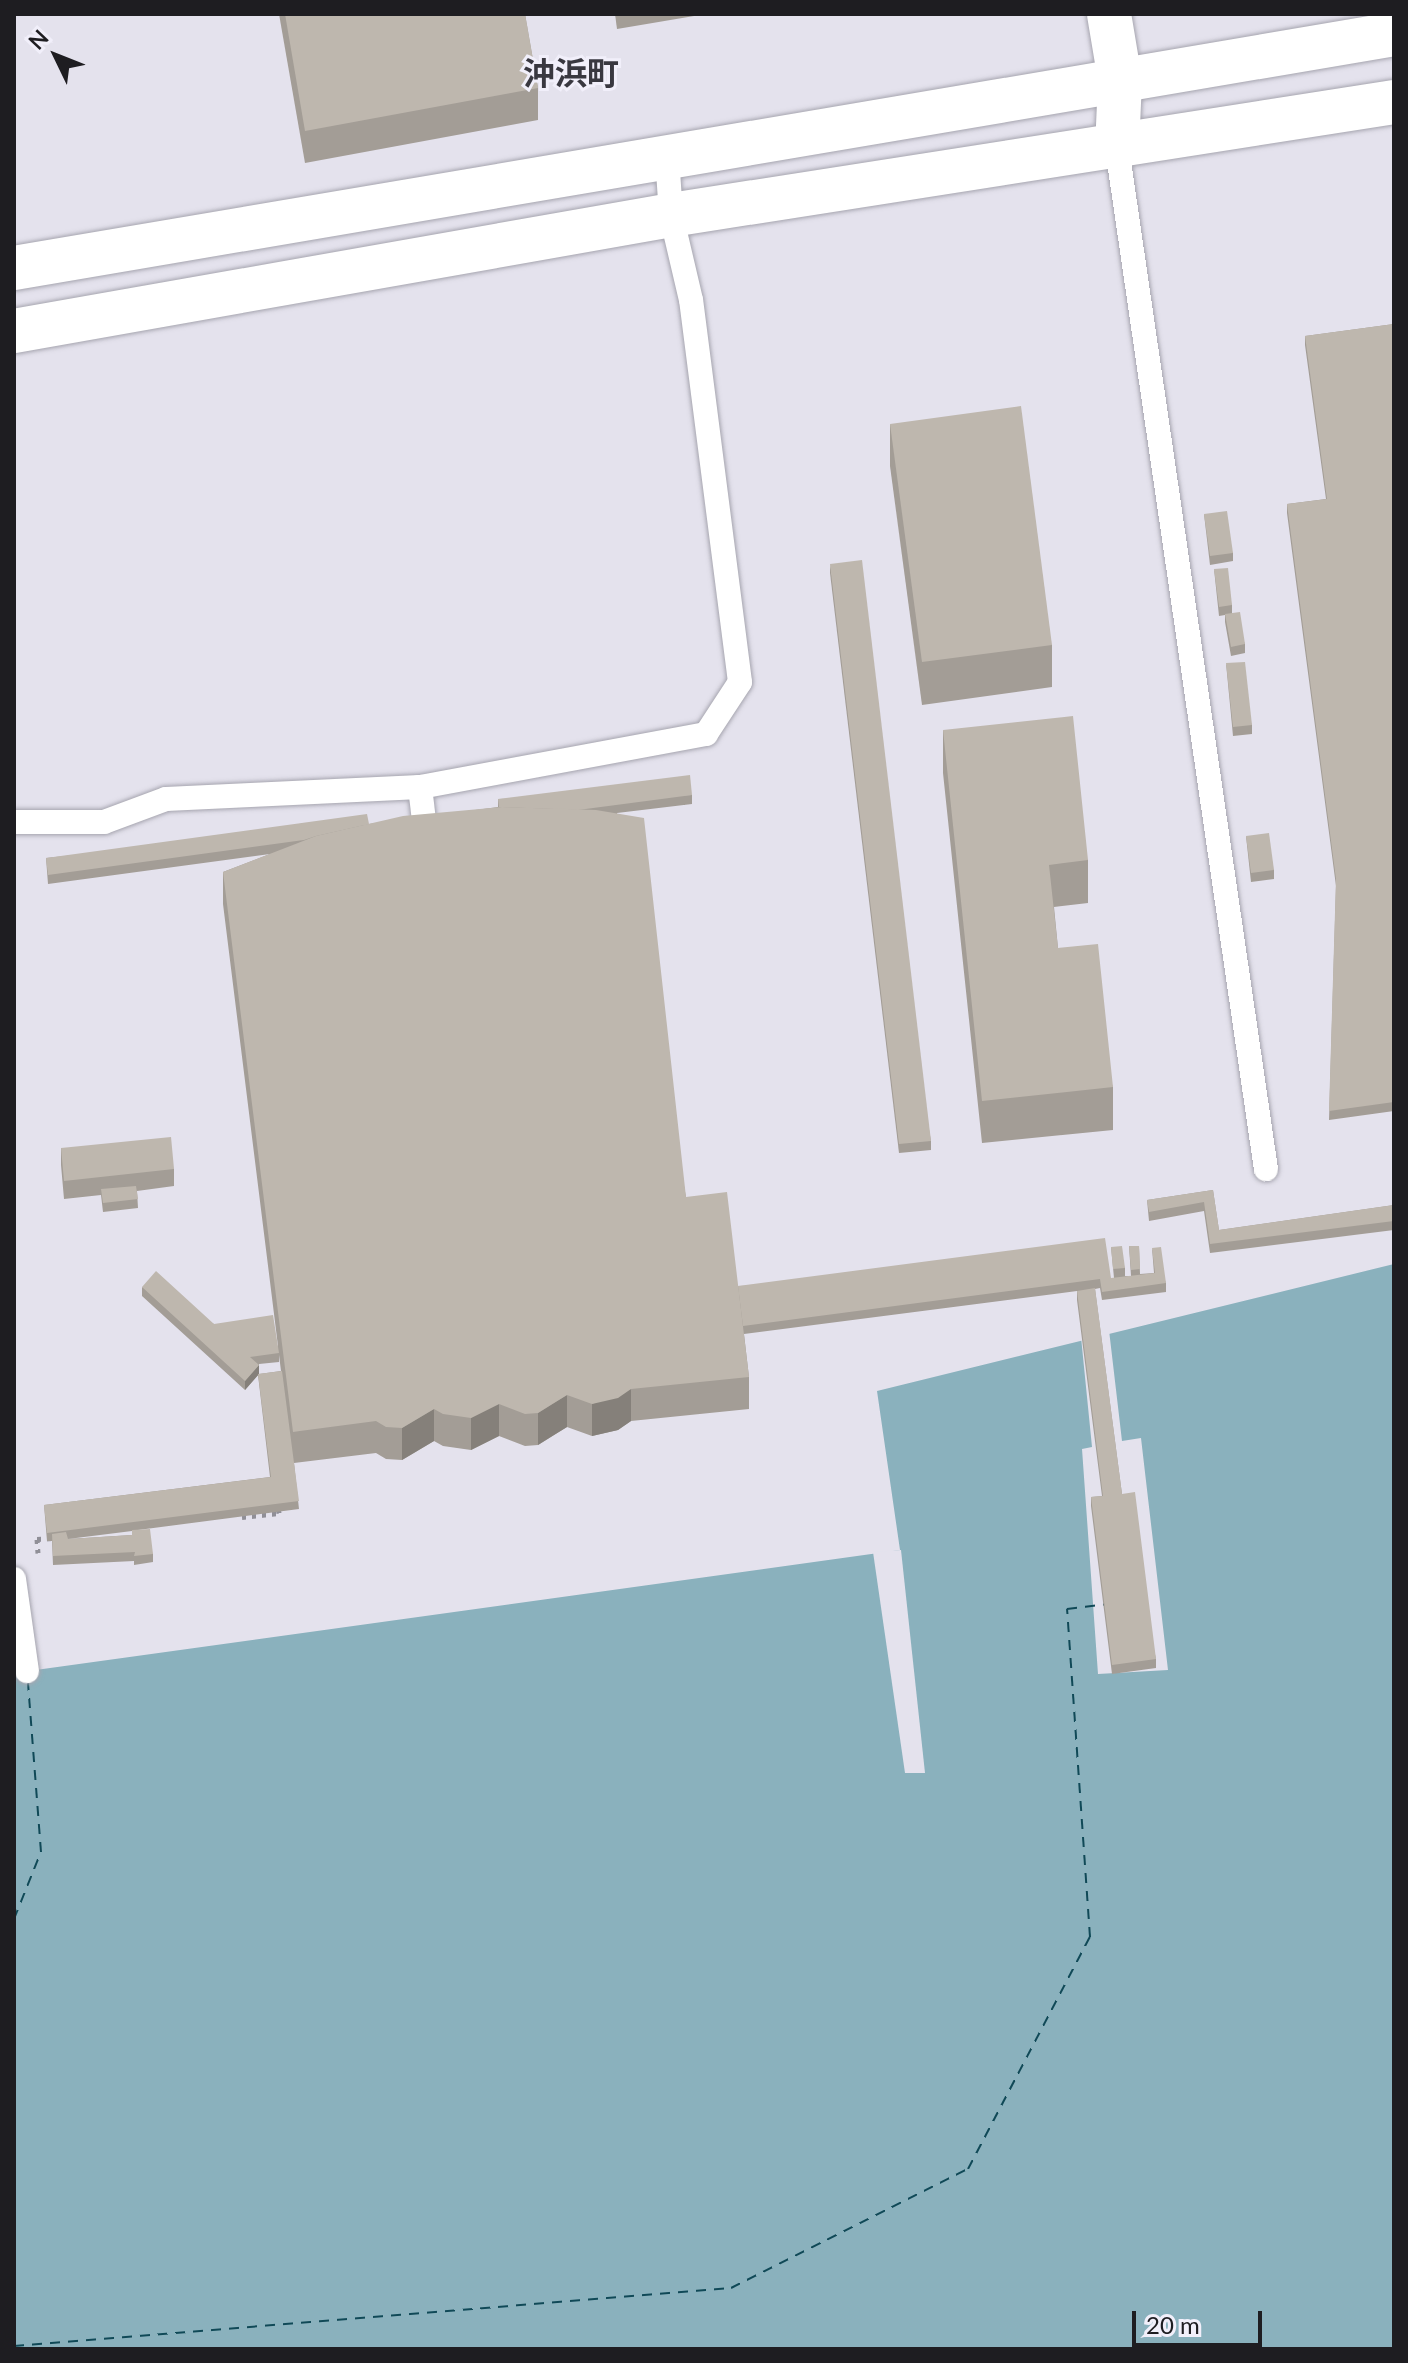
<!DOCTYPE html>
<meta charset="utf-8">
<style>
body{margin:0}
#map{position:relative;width:1408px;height:2363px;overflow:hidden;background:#e4e2ed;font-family:Lato,"Noto Sans JP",sans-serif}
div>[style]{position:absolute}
.water>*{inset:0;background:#8ab1bd}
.pier>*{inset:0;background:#e4e2ed}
.ferry>*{height:2px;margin-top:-1px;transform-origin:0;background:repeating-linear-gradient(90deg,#104957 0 10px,transparent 0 18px)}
.path>*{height:5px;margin-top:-2.5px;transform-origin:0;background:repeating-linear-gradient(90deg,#908f97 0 4px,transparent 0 10px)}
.roads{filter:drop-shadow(0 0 2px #a6a5af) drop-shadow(0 0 2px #a6a5af)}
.service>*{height:24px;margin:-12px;padding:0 12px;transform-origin:12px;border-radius:12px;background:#fff}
.minor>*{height:44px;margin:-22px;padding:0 22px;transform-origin:22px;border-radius:22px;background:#fff}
.tertiary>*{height:44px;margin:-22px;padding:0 22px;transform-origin:22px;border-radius:22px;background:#fff}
.wall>*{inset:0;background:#a39d96}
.shaded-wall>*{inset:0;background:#85807a}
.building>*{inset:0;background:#beb7ae}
span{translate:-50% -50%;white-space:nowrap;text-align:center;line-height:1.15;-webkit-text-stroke:6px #f1effa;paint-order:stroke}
.quarter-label{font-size:32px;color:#393840;font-weight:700}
.frame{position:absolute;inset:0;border:16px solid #1e1d21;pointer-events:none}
.north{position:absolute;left:16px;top:16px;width:80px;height:80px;-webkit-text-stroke:6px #f1effa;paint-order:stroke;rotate:313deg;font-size:22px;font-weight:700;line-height:32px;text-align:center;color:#1e1d21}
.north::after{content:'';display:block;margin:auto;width:28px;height:36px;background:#1e1d21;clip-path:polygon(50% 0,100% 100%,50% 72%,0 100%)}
.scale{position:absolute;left:1132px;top:2311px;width:130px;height:36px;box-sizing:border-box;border:4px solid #1e1d21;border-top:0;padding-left:10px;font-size:24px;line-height:28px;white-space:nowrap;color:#1e1d21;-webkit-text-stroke:6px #f1effa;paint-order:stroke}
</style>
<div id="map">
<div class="water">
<div style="clip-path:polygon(1394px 1264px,1394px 2349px,14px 2349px,14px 1673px,900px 1550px,877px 1391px)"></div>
</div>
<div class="pier">
<div style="clip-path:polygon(1109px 1330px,1122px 1441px,1141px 1438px,1168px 1670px,1098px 1674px,1082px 1449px,1092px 1447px,1081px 1337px)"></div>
<div style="clip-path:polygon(901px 1550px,925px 1773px,905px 1773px,873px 1552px)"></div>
</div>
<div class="ferry">
<div style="left:14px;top:1919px;width:72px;rotate:-68.1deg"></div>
<div style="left:41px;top:1852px;width:170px;rotate:-94.4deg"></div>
<div style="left:14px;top:2346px;width:719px;rotate:-4.62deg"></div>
<div style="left:731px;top:2288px;width:265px;rotate:-26.7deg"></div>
<div style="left:968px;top:2169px;width:262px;rotate:-62.3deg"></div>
<div style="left:1090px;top:1937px;width:329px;rotate:-94deg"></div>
<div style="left:1067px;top:1609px;width:39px;rotate:-7deg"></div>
</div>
<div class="path">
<div style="left:242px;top:1517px;width:37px;rotate:-6deg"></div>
<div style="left:279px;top:1513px;width:6px;rotate:-99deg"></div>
<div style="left:38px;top:1553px;width:14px;rotate:-94deg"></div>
<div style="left:37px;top:1539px;width:16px;rotate:-4deg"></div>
</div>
<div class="roads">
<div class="service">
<div style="left:1117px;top:148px;width:1032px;rotate:81.7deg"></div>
<div style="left:420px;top:787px;width:59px;rotate:83.2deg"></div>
<div style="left:14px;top:822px;width:90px"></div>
<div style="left:104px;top:822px;width:66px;rotate:-20.4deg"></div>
<div style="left:166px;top:799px;width:254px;rotate:-2.7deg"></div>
<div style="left:420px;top:787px;width:291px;rotate:-10.5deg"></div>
<div style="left:706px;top:734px;width:62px;rotate:-56.8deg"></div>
<div style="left:740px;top:682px;width:385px;rotate:-97.3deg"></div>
<div style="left:691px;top:300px;width:87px;rotate:-103.2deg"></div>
<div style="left:671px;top:215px;width:59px;rotate:-93.9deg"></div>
<div style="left:14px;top:1579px;width:93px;rotate:82deg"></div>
</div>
<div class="minor">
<div style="left:1109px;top:14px;width:67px;rotate:80.5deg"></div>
<div style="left:1120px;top:80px;width:68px;rotate:92.5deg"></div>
</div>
<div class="tertiary">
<div style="left:14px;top:268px;width:1400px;rotate:-9.62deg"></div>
<div style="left:14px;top:331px;width:667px;rotate:-10.01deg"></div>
<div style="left:671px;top:215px;width:732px;rotate:-8.88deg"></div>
</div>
</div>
<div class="wall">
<div style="clip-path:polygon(279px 14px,525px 14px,538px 88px,538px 120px,305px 163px)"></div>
<div style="clip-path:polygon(615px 14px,706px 14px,617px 29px)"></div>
<div style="clip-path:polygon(1394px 324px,1394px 1111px,1329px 1120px,1336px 886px,1287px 513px,1287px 504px,1326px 499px,1305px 345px,1305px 336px)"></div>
<div style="clip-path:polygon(890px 424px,1052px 645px,1052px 687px,922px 705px,890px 466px)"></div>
<div style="clip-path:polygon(1204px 514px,1233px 553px,1233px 561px,1210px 565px)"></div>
<div style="clip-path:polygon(830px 564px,931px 1141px,931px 1150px,899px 1153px,830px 573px)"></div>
<div style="clip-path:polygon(1214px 569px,1232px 605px,1232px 613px,1245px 644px,1245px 653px,1231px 656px,1225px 622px,1225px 615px,1219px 616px)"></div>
<div style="clip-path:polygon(1226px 663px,1252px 725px,1252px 734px,1233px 736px)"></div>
<div style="clip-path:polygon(943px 730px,1088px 860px,1088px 903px,1054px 907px,1058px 948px,1113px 1087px,1113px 1130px,982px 1143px,943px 773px)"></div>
<div style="clip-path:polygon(evenodd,692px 795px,692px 804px,617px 813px,686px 1197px,738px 1286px,1111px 1278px,1114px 1278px,1111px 1247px,1125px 1268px,1125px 1276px,1131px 1276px,1129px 1246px,1139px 1246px,1140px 1274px,1154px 1273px,1152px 1248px,1166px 1283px,1166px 1292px,1102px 1300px,1100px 1288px,1095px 1289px,1122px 1494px,1156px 1659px,1156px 1668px,1112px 1674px,1091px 1506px,1091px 1497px,1102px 1496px,1077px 1300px,1077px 1291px,744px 1334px,749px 1377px,749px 1409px,631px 1421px,618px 1430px,592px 1436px,567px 1427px,538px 1445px,525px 1446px,499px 1436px,471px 1450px,443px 1446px,434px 1441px,402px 1460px,386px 1459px,376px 1453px,294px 1463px,299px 1509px,138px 1530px,153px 1554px,153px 1562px,134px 1565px,134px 1561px,53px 1565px,52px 1541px,47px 1541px,44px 1505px,270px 1477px,258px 1375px,245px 1390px,142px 1296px,142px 1287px,214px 1324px,278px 1346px,223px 904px,223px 872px,270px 854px,48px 884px,46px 858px,369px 824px,498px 807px,498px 799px,692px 795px,279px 1355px,281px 1371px,259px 1374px,259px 1364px,279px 1362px,279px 1355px,692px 795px,132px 1531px,132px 1535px,68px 1539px,132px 1531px)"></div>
<div style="clip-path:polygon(1246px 836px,1274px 870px,1274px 879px,1251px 882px)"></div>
<div style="clip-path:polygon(61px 1148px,174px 1169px,174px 1186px,137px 1191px,138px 1208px,103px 1212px,101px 1195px,64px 1199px,61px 1165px)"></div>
<div style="clip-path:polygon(1213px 1190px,1219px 1230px,1394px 1205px,1394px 1230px,1210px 1253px,1204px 1211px,1149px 1221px,1147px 1200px)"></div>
</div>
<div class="shaded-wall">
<div style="clip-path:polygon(259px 1365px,259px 1374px,245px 1390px,245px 1381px)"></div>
<div style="clip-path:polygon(631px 1389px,631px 1421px,618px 1430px,592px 1436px,592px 1404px)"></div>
<div style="clip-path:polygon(567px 1395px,567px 1427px,538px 1445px,538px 1413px)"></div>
<div style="clip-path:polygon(499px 1404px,499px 1436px,471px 1450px,471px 1418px)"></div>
<div style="clip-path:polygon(434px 1409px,434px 1441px,402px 1460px,402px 1428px)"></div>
</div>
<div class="building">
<div style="clip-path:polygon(285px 14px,525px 14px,538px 88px,305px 131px)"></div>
<div style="clip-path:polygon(1394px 324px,1394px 1102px,1329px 1111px,1336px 879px,1287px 504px,1327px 499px,1305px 336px)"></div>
<div style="clip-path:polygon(1021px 406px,1052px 645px,922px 662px,890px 424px)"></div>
<div style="clip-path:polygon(1227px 511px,1233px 553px,1210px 556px,1204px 514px)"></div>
<div style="clip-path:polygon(862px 560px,931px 1141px,899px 1144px,830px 564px)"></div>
<div style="clip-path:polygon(1228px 568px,1232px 605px,1219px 607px,1214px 569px)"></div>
<div style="clip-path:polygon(1240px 612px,1245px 644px,1231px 647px,1225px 614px)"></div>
<div style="clip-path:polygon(1245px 662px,1252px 725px,1233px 727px,1226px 663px)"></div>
<div style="clip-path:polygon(1073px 716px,1088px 860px,1049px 865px,1058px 948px,1098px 944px,1113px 1087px,982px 1101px,943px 730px)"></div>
<div style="clip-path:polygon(690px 775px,692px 795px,578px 810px,499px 807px,498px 799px)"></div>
<div style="clip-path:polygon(502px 807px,596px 810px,644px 818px,686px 1197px,727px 1192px,749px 1377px,631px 1389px,618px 1398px,592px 1404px,567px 1395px,538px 1413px,525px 1414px,499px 1404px,471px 1418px,443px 1414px,434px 1409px,402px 1428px,386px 1427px,376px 1421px,293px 1432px,223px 872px,316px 836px,403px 816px)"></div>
<div style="clip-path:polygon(367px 814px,369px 824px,316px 836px,304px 840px,48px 875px,46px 858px)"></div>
<div style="clip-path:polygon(1269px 833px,1274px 870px,1251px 873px,1246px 836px)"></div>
<div style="clip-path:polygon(171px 1137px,174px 1169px,64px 1181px,61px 1148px)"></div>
<div style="clip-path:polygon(136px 1186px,138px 1199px,103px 1203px,101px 1189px)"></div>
<div style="clip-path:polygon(1213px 1190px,1219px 1230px,1394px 1205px,1394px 1221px,1210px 1244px,1204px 1202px,1149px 1212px,1147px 1200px)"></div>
<div style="clip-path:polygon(1105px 1238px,1111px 1278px,1155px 1273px,1152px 1248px,1161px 1247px,1166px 1283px,1102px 1292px,1100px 1279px,743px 1326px,738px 1286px)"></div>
<div style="clip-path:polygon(1122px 1246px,1125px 1268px,1113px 1269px,1111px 1247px)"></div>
<div style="clip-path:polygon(1129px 1246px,1139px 1246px,1140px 1269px,1131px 1270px)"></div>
<div style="clip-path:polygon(156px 1271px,214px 1324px,273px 1315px,279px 1353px,250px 1357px,259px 1365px,245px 1381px,142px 1287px)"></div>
<div style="clip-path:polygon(1095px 1288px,1122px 1494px,1135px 1492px,1156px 1659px,1112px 1665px,1091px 1497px,1103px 1496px,1077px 1291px)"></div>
<div style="clip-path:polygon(282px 1371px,299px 1501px,47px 1533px,44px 1505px,271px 1477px,258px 1374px)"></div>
<div style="clip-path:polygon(150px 1529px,153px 1554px,134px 1556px,135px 1552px,53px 1556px,52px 1534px,66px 1532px,68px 1539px,132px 1535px,132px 1530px)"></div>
</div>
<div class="quarter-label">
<span style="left:571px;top:73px">沖浜町</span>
</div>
<div class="frame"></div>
<div class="north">N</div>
<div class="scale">20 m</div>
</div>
